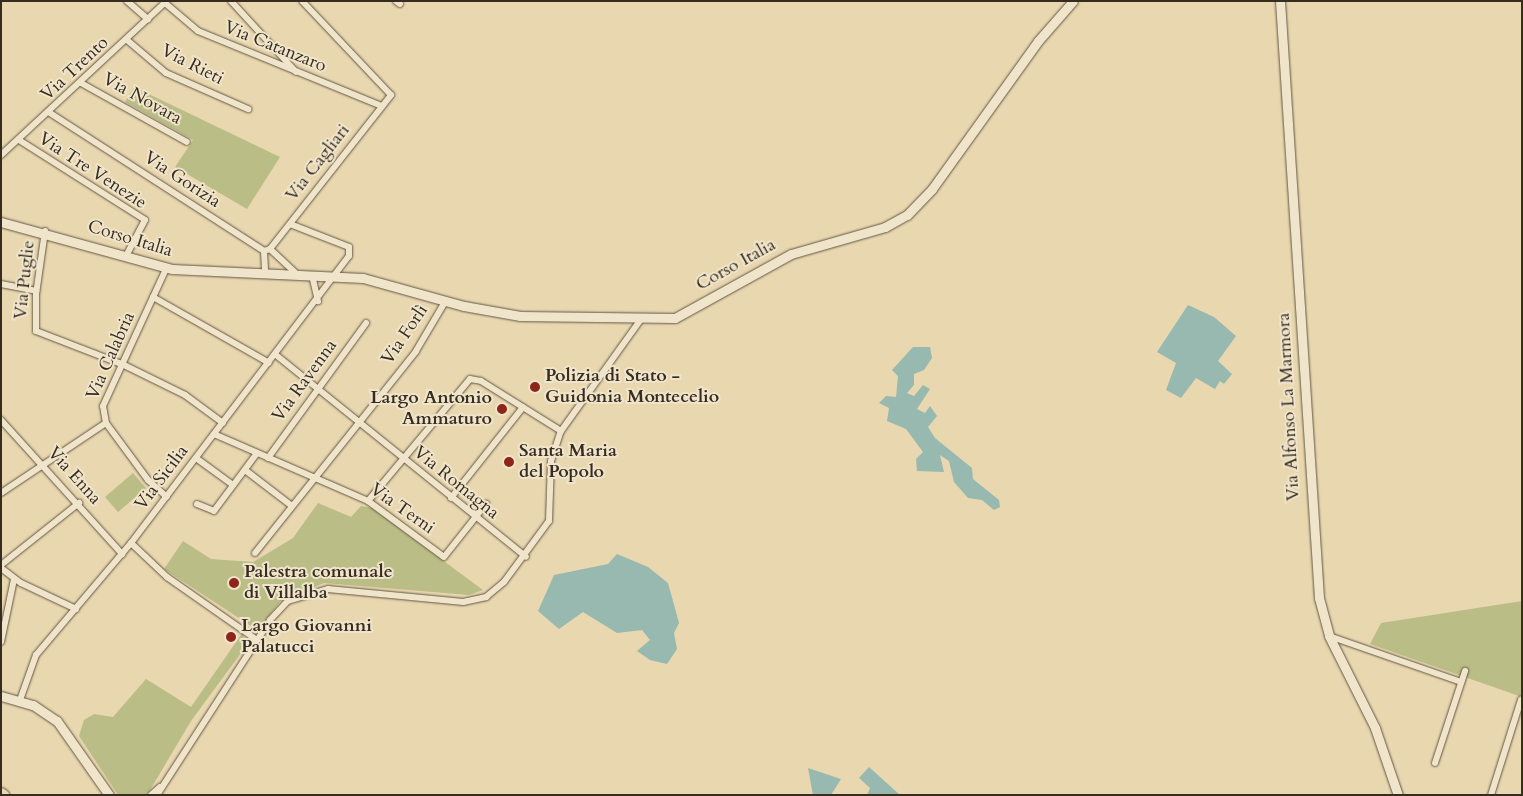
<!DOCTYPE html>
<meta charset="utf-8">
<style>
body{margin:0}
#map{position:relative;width:1523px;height:796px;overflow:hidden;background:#e8d7af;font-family:Cardo,serif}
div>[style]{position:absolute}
.green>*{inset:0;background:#bbbd87}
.water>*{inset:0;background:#97b9af}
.roads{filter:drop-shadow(0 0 1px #625744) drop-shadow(0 0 1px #625744)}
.street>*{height:6px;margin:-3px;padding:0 3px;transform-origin:3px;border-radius:3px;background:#f0e5cb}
.secondary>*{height:9px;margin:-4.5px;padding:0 4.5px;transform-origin:4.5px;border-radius:4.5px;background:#f0e5cb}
.primary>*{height:10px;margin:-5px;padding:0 5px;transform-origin:5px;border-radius:5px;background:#e8d7af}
.dots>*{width:14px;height:14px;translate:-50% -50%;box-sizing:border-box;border:2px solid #f0e5cb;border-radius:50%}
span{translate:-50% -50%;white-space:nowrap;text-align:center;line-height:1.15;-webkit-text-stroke:4px #f0e5cb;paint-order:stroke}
.street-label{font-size:18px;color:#362c20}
.poi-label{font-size:18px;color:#362c20;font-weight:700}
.left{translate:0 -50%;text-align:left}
.right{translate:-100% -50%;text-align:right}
.frame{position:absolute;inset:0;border:2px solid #362c20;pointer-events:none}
</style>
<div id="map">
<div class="green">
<div style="clip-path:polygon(134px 87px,280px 157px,247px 209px,175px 167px,193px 140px,125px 102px)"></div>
<div style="clip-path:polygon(133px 473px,146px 488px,118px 512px,105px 497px)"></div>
<div style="clip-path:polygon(318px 503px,351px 517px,361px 506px,372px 508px,483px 590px,469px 595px,324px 583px,280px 602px,257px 630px,164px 569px,183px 541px,211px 559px,253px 562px,293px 538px)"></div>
<div style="clip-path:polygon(1522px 601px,1522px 697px,1370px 644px,1381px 623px)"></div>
<div style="clip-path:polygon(243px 632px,244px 649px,191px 721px,150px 790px,146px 795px,118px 795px,79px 736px,84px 720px,94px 714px,113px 717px,146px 679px,191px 707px)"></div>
</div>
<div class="water">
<div style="clip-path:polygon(1188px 305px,1214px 317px,1236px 336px,1218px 361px,1232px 374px,1224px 384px,1220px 381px,1215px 389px,1196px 378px,1181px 398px,1166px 390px,1176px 363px,1157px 352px)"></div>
<div style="clip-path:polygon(913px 347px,930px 347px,932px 358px,924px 370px,914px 374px,914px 385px,907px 393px,914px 396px,923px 385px,930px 389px,917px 409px,925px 413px,930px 406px,937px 416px,928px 427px,935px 438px,972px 468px,973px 479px,999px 500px,1000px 507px,994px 510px,982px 500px,968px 498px,954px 482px,949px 461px,940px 455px,944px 472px,917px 471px,916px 459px,923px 452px,906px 429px,887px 421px,889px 408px,879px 403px,886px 396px,896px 397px,898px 376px,892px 370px)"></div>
<div style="clip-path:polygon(617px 554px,648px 567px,668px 583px,679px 623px,674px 633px,677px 649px,667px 664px,650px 660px,637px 651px,650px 640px,642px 630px,617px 633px,583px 612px,559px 629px,538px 611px,554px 575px,608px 564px)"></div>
<div style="clip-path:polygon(869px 767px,900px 795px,867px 795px,870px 788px,859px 778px)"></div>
<div style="clip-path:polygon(808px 768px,841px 779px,831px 795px,813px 795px)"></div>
</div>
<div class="roads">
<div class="street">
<div style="left:127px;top:1px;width:28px;rotate:41deg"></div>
<div style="left:231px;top:1px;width:96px;rotate:47.5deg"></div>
<div style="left:396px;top:1px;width:5px;rotate:37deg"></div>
<div style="left:165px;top:3px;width:43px;rotate:40.3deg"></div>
<div style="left:198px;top:31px;width:199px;rotate:22.2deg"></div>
<div style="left:127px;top:40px;width:51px;rotate:40.2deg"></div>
<div style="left:166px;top:73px;width:90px;rotate:23.7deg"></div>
<div style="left:81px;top:83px;width:121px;rotate:29.1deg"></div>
<div style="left:50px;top:113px;width:255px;rotate:32.8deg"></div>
<div style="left:264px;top:251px;width:6px;rotate:-18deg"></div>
<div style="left:270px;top:249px;width:34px;rotate:43deg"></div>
<div style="left:19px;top:140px;width:149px;rotate:32.4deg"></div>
<div style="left:145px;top:220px;width:41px;rotate:117.8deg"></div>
<div style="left:1px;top:155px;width:226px;rotate:-42.9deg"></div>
<div style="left:45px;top:231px;width:64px;rotate:98.1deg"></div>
<div style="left:36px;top:294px;width:37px;rotate:90deg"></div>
<div style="left:36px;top:331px;width:94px;rotate:21.1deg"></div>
<div style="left:124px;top:365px;width:68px;rotate:26.2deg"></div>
<div style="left:185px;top:395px;width:47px;rotate:36.4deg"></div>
<div style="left:270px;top:249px;width:196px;rotate:-51.8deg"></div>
<div style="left:391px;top:95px;width:129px;rotate:-133.4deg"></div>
<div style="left:264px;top:251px;width:20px;rotate:87deg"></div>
<div style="left:312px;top:275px;width:27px;rotate:77deg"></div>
<div style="left:1px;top:284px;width:36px;rotate:11deg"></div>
<div style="left:153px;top:297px;width:133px;rotate:29.6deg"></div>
<div style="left:276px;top:355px;width:321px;rotate:38.9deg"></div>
<div style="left:1px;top:420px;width:181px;rotate:47.9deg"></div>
<div style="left:106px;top:423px;width:71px;rotate:53.6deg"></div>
<div style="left:148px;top:480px;width:25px;rotate:42deg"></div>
<div style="left:214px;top:434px;width:168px;rotate:23.5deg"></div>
<div style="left:368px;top:501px;width:94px;rotate:36.4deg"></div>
<div style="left:444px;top:557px;width:68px;rotate:-51.6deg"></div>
<div style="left:196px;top:458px;width:46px;rotate:36.1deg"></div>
<div style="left:268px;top:458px;width:167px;rotate:-54deg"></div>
<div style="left:245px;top:470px;width:59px;rotate:37.5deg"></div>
<div style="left:1px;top:493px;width:126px;rotate:-33.7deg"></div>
<div style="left:106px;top:423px;width:17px;rotate:-100deg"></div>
<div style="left:103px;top:406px;width:151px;rotate:-65.3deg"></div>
<div style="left:451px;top:498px;width:116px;rotate:-51.6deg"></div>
<div style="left:368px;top:501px;width:159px;rotate:-50.1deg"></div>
<div style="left:470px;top:379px;width:11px;rotate:10deg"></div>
<div style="left:481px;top:381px;width:94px;rotate:32deg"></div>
<div style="left:197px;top:504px;width:18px;rotate:22deg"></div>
<div style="left:214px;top:511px;width:72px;rotate:-53.4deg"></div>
<div style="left:131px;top:543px;width:50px;rotate:43.4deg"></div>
<div style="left:167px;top:577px;width:110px;rotate:35deg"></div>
<div style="left:255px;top:553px;width:258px;rotate:-51.4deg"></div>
<div style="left:416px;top:351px;width:57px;rotate:-59.4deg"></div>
<div style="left:1px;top:565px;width:100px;rotate:-38.5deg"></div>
<div style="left:1px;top:568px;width:25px;rotate:37deg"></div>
<div style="left:21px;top:583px;width:61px;rotate:25.3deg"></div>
<div style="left:1329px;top:636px;width:140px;rotate:19.2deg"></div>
<div style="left:1px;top:642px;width:64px;rotate:-78.3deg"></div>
<div style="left:20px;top:700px;width:48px;rotate:-70.4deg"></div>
<div style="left:36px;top:655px;width:147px;rotate:-49.7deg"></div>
<div style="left:131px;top:543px;width:360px;rotate:-52.8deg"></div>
<div style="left:349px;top:256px;width:9px;rotate:-90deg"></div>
<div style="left:349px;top:247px;width:63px;rotate:-158.7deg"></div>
<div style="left:1435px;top:763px;width:97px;rotate:-71.9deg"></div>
<div style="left:151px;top:795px;width:12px;rotate:-42deg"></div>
<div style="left:157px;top:795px;width:208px;rotate:-57.1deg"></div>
<div style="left:270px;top:620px;width:26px;rotate:-47deg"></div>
<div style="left:288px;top:601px;width:42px;rotate:-16.7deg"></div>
<div style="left:328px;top:589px;width:136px;rotate:5.5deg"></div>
<div style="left:463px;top:602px;width:24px;rotate:-12deg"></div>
<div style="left:486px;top:597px;width:23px;rotate:-40deg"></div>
<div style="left:504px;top:582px;width:76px;rotate:-53.6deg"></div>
<div style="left:549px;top:521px;width:60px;rotate:-88.1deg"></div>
<div style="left:551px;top:461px;width:32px;rotate:-72deg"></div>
<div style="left:561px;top:431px;width:139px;rotate:-54.4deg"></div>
<div style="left:1491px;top:795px;width:100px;rotate:-72.5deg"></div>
</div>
<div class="secondary">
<div style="left:1280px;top:1px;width:598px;rotate:86.26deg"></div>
<div style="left:1319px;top:598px;width:39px;rotate:75deg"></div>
<div style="left:1329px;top:636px;width:103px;rotate:63.4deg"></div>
<div style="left:1375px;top:728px;width:71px;rotate:71.1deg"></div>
<div style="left:1px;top:222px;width:177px;rotate:15.4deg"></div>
<div style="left:172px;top:269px;width:191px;rotate:2.7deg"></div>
<div style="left:363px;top:278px;width:105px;rotate:15.5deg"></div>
<div style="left:464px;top:306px;width:57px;rotate:10.1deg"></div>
<div style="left:520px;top:316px;width:155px;rotate:0.7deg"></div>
<div style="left:675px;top:318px;width:132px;rotate:-28.9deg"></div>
<div style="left:791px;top:254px;width:98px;rotate:-16deg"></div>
<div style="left:885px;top:227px;width:25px;rotate:-29deg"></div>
<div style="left:907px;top:215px;width:36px;rotate:-46deg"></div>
<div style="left:932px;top:189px;width:182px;rotate:-54.4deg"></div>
<div style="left:1038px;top:41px;width:53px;rotate:-48.8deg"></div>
<div style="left:1px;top:696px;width:33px;rotate:16deg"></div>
<div style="left:33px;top:705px;width:29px;rotate:34deg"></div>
<div style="left:57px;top:721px;width:90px;rotate:54.9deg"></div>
</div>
<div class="primary">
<div style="left:1px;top:793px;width:4px;rotate:34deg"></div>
</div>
</div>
<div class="dots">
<div style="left:535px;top:387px;background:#8f2418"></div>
<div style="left:502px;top:409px;background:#8f2418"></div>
<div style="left:509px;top:462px;background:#8f2418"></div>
<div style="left:234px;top:583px;background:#8f2418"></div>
<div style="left:231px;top:637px;background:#8f2418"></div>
</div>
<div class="street-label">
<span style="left:275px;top:47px;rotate:22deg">Via Catanzaro</span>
<span style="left:192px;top:65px;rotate:27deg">Via Rieti</span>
<span style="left:75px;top:69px;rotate:-43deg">Via Trento</span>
<span style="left:142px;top:99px;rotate:29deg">Via Novara</span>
<span style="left:318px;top:163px;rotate:-52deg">Via Cagliari</span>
<span style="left:92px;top:171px;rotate:33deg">Via Tre Venezie</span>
<span style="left:182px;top:180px;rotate:33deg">Via Gorizia</span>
<span style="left:130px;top:239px;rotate:17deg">Corso Italia</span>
<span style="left:736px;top:265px;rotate:-29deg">Corso Italia</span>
<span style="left:25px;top:280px;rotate:-84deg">Via Puglie</span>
<span style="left:405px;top:335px;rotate:-56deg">Via Forlì</span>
<span style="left:111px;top:356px;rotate:-66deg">Via Calabria</span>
<span style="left:305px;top:381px;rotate:-54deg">Via Ravenna</span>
<span style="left:1289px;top:407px;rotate:-93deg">Via Alfonso La Marmora</span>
<span style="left:74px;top:476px;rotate:48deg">Via Enna</span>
<span style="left:162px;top:478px;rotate:-53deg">Via Sicilia</span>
<span style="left:456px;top:483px;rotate:39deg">Via Romagna</span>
<span style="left:402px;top:509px;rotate:35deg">Via Terni</span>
</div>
<div class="poi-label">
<span class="left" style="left:545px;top:387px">Polizia di Stato -<br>Guidonia Montecelio</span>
<span class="right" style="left:492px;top:409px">Largo Antonio<br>Ammaturo</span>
<span class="left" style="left:519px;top:462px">Santa Maria<br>del Popolo</span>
<span class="left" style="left:244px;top:583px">Palestra comunale<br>di Villalba</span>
<span class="left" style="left:241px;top:637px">Largo Giovanni<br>Palatucci</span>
</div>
<div class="frame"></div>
</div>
